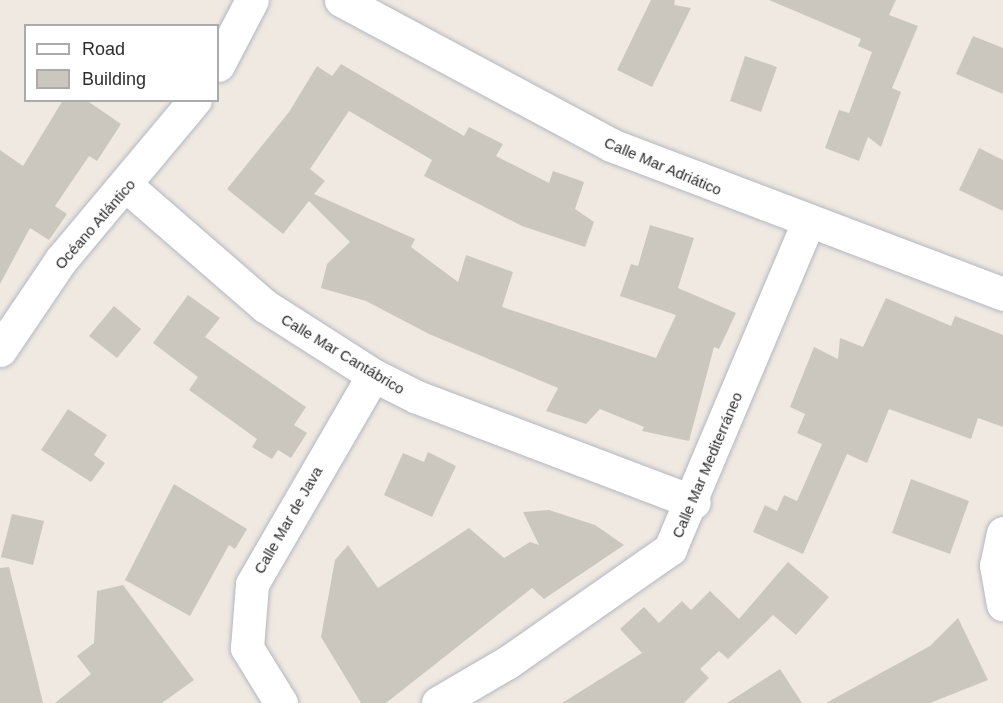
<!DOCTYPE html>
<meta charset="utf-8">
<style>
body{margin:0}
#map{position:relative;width:1003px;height:703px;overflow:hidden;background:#efe9e1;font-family:Arial,sans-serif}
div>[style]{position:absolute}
.building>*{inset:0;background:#cbc7bf}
.roads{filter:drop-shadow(0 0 2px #b4b7c1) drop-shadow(0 0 2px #b4b7c1)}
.street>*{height:33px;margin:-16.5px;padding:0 16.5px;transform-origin:16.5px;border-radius:16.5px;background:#fff}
span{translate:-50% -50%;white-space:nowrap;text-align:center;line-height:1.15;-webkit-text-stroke:4.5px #fff;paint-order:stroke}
.street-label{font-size:15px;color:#2e2e2e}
.legend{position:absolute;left:24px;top:24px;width:195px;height:78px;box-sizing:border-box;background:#fff;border:2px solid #ababab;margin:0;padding:8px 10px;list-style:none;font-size:18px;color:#2e2e2e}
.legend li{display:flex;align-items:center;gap:12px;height:30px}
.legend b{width:30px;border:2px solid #ababab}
</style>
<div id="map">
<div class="building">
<div style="clip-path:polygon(651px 0,675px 0,674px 5px,691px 8px,652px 87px,617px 70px)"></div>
<div style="clip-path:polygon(769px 0,896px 0,889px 15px,918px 26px,892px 88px,901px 92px,881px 147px,868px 137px,859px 161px,825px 148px,839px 110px,849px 113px,872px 52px,858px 46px,861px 39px)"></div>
<div style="clip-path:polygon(973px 36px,1003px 48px,1003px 94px,956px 74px)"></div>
<div style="clip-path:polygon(745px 56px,777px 67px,761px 112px,730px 101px)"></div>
<div style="clip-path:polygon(341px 64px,464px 136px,469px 127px,503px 144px,496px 156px,549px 183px,553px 171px,584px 182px,575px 209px,594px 222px,585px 247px,522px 226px,424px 176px,432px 160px,349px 111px,310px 169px,325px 181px,314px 194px,415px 239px,411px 247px,458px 282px,466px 255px,513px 272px,502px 307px,656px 358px,676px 315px,620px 296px,631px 264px,638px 266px,650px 225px,694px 238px,678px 288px,736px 313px,719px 349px,714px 347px,689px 441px,642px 431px,644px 427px,600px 409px,586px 424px,546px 411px,558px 388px,429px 334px,366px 301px,321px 288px,327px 264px,350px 242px,309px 201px,283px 234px,227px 189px,289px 112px,317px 66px,332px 76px)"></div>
<div style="clip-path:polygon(63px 100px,86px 100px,121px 124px,97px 161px,89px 156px,55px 206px,67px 214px,49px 240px,30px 228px,0 284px,0 150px,23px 166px)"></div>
<div style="clip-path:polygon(979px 148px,1003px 160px,1003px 211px,959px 190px)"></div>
<div style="clip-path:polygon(188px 295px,220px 318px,205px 337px,306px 407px,294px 425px,307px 433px,291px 458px,278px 450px,272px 459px,252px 447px,257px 439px,189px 390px,198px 377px,153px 343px)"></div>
<div style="clip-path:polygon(886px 298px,951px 326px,955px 316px,1003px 335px,1003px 427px,978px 418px,971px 439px,889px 409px,867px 463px,847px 454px,803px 554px,753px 532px,765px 505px,777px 511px,784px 495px,797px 501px,822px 444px,797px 433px,805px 414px,790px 407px,814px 347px,838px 359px,840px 338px,863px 347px)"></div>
<div style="clip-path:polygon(114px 306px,141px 329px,117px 358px,89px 336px)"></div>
<div style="clip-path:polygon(68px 409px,107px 435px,94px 455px,105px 463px,91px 482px,41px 450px)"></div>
<div style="clip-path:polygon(428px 452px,456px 466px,432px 517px,384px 495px,403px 453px,424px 462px)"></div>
<div style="clip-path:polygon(911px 479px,969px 501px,950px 554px,892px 533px)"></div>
<div style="clip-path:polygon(174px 484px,247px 529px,235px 549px,229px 545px,190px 616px,125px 580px)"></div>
<div style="clip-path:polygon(549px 510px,595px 525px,624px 545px,544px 599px,532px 588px,386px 703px,361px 703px,321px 637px,335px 560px,348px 545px,378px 588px,469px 528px,504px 558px,530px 542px,539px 545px,523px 512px)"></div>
<div style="clip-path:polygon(12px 514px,44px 521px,33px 565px,1px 557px)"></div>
<div style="clip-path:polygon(788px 562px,829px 597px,796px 635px,773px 615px,728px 659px,719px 651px,700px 669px,709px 678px,684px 703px,562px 703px,642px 653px,620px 629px,644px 607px,659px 623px,682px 601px,691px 610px,710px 591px,739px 619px)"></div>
<div style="clip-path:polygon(9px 567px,36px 674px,43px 703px,0 703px,0 568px)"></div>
<div style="clip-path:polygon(123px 585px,194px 680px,162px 703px,55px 703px,91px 674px,77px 656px,94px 643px,97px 591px)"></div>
<div style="clip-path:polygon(958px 618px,988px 680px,930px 703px,826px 703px,930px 646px)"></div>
<div style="clip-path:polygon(780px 669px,802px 703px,727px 703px)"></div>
</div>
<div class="roads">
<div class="street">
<div style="left:341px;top:0;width:306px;rotate:28.2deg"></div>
<div style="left:611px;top:145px;width:419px;rotate:20.8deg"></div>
<div style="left:218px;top:65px;width:73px;rotate:-62.4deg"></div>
<div style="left:128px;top:187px;width:181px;rotate:41deg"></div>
<div style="left:265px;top:306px;width:128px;rotate:32.6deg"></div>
<div style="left:373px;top:375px;width:49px;rotate:26.6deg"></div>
<div style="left:417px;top:397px;width:296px;rotate:20.8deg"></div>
<div style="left:0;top:350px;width:109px;rotate:-55.9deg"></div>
<div style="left:61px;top:260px;width:209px;rotate:-50.1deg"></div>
<div style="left:1003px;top:533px;width:33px;rotate:102deg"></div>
<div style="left:996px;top:565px;width:40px;rotate:80deg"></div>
<div style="left:281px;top:703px;width:65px;rotate:-121.7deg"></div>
<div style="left:247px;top:648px;width:64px;rotate:-85.5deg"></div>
<div style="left:252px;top:584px;width:241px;rotate:-59.9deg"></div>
<div style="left:438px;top:703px;width:81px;rotate:-30.4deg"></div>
<div style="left:508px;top:662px;width:198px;rotate:-34.9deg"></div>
<div style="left:670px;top:549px;width:354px;rotate:-67.1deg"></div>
</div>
</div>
<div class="street-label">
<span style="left:663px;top:166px;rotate:23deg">Calle Mar Adriático</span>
<span style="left:95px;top:224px;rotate:-49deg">Océano Atlántico</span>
<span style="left:343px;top:354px;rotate:31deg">Calle Mar Cantábrico</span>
<span style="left:707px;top:465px;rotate:-67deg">Calle Mar Mediterráneo</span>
<span style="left:288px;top:520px;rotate:-60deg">Calle Mar de Java</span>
</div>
<ul class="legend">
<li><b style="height:8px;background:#fff"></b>Road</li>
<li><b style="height:16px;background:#cbc7bf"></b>Building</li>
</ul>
</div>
